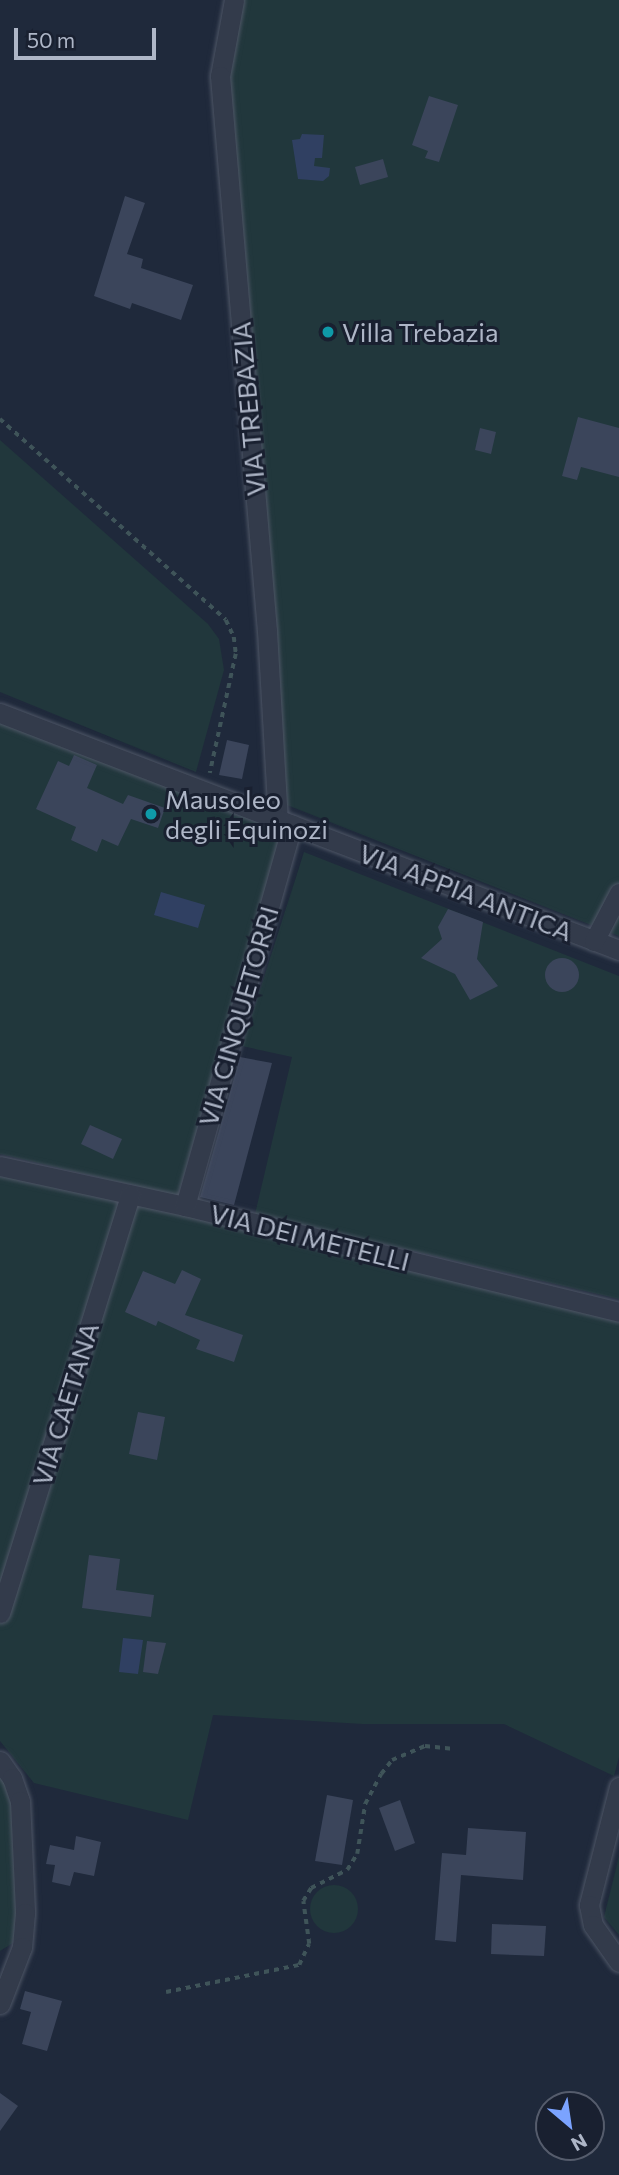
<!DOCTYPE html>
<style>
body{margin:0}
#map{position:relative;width:619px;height:2175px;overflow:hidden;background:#1f293b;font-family:Commissioner,sans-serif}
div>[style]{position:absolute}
.green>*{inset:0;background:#21373c}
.round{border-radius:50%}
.water>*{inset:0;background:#304062}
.building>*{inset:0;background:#3b455b}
.path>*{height:3.5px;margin-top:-1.75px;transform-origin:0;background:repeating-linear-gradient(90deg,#3f5459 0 5px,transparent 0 10px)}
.roads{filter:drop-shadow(0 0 2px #4e5666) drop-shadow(0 0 2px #4e5666)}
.minor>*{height:19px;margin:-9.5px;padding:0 9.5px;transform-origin:9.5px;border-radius:9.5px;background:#333b4b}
.dots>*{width:19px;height:19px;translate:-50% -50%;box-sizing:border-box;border:4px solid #192030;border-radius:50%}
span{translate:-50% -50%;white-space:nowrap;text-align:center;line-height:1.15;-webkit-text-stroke:6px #192030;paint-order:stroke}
.poi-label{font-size:26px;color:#aeb6c7}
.left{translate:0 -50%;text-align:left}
.street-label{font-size:26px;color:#aeb6c7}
.north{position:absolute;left:535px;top:2091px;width:70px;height:70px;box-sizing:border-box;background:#192030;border:2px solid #555c6c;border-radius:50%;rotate:151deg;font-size:19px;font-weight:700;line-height:28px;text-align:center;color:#aeb6c7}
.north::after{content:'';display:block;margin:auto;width:24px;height:32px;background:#7ba3ff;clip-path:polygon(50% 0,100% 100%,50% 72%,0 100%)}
.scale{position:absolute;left:14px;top:28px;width:142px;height:32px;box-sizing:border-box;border:4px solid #aeb6c7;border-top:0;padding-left:9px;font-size:21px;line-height:24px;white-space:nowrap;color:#aeb6c7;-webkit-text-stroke:5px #192030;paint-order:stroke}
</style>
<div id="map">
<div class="green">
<div style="clip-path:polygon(244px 0,619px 0,619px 936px,287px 805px,229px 76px)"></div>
<div style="clip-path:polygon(0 440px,208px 624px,219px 639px,224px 670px,196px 772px,0 692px)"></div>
<div style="clip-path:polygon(0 720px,283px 832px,178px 1196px,0 1154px)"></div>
<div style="clip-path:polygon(304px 852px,619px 976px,619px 1299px,255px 1214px,292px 1057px,242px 1046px)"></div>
<div style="clip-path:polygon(0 1168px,320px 1245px,619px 1322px,619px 1757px,614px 1776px,504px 1724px,363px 1724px,213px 1715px,188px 1820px,34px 1783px,0 1741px)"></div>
<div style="clip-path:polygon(0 1760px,21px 1824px,24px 1936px,0 1951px)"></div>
<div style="clip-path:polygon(619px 1856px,619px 1935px,604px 1917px)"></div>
<div class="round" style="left:310px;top:1885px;width:48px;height:48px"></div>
</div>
<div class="water">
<div style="clip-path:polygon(302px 134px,324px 135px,322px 158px,315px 158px,314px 166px,330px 168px,329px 176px,323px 181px,298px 179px,292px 140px,300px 139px)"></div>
<div style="clip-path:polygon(161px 892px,205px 905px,198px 928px,154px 915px)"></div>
<div style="clip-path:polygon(123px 1638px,143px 1640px,138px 1674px,119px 1672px)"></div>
</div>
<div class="building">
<div style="clip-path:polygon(429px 96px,458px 105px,439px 162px,425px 158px,428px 151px,412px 145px)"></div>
<div style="clip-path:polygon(383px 159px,388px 177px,360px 185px,355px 167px)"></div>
<div style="clip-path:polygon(125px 196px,145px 203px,127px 254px,143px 259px,141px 268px,193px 285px,181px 320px,132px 303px,130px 309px,94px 296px)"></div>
<div style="clip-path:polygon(578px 417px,619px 428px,619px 477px,581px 467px,577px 480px,562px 476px)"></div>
<div style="clip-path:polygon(480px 428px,496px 432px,491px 454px,475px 450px)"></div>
<div style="clip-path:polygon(227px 740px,249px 745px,242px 779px,219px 775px)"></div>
<div style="clip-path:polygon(74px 755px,97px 765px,87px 788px,123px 804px,128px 795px,165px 808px,158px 828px,131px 819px,118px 846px,102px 839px,97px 852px,71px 840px,76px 827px,36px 809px,58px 761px,69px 766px)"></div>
<div style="clip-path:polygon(448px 909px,483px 922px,477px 959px,498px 986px,470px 1000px,455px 974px,421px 958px,442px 939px,438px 927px)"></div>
<div class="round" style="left:545px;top:958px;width:34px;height:34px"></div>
<div style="clip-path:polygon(240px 1057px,272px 1063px,234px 1205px,200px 1197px)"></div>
<div style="clip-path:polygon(90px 1125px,122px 1139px,113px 1159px,81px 1144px)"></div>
<div style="clip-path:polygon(182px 1270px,201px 1279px,185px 1315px,243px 1335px,234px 1362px,196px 1349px,200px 1340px,158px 1321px,156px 1326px,125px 1312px,143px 1271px,175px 1284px)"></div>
<div style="clip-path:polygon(138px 1412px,165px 1417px,157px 1460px,129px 1454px)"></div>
<div style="clip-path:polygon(89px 1555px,120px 1559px,116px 1590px,154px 1595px,151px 1617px,82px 1608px)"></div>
<div style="clip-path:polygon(147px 1641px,166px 1643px,158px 1674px,143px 1672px)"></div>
<div style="clip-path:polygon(327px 1795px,353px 1800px,342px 1865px,315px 1861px)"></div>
<div style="clip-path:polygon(400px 1800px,415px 1843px,395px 1851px,379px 1808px)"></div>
<div style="clip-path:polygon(468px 1828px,526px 1832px,523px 1880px,461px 1875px,456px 1942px,435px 1940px,442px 1853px,466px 1855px)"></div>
<div style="clip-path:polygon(76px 1836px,101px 1842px,94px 1876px,74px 1872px,70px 1886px,52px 1882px,55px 1865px,46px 1864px,50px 1845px,74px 1850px)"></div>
<div style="clip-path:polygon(492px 1924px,546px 1926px,544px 1956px,491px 1954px)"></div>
<div style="clip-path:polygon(25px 1991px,62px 2001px,47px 2051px,22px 2044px,31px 2012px,20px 2009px)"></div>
<div style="clip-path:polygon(0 2093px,18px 2106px,0 2131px)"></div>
</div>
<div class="path">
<div style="left:0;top:419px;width:302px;rotate:41.6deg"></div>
<div style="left:226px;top:620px;width:19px;rotate:65deg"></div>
<div style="left:234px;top:637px;width:17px;rotate:83deg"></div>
<div style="left:236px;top:654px;width:122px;rotate:102.3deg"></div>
<div style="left:166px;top:1992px;width:136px;rotate:-11.5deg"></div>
<div style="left:299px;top:1965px;width:23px;rotate:-65deg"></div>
<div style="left:309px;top:1944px;width:43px;rotate:-97.9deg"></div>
<div style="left:303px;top:1901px;width:15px;rotate:-58deg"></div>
<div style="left:311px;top:1888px;width:40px;rotate:-26.6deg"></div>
<div style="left:347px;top:1870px;width:19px;rotate:-58deg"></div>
<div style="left:357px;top:1854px;width:51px;rotate:-80.9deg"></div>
<div style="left:365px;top:1804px;width:34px;rotate:-62deg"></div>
<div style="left:381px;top:1774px;width:18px;rotate:-52deg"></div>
<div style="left:392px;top:1760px;width:36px;rotate:-23deg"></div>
<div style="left:425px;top:1746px;width:27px;rotate:6deg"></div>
</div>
<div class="roads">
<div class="minor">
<div style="left:234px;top:0;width:77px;rotate:100.4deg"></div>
<div style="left:220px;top:76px;width:557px;rotate:85.16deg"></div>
<div style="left:267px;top:631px;width:188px;rotate:86.7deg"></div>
<div style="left:0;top:713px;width:663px;rotate:20.95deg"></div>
<div style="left:594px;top:941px;width:54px;rotate:-62.5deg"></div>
<div style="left:0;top:1166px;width:189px;rotate:12.2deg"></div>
<div style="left:185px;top:1206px;width:447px;rotate:13.7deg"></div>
<div style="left:185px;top:1206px;width:396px;rotate:-74.3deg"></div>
<div style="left:0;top:1613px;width:438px;rotate:-72.7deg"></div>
<div style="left:0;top:1761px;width:21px;rotate:55deg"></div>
<div style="left:12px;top:1778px;width:24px;rotate:71deg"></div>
<div style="left:20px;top:1801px;width:112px;rotate:87.4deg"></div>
<div style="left:25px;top:1913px;width:34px;rotate:95deg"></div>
<div style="left:22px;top:1947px;width:61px;rotate:111.1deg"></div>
<div style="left:619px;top:1787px;width:122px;rotate:104.3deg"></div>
<div style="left:589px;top:1905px;width:20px;rotate:79deg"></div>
<div style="left:593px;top:1925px;width:45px;rotate:54.9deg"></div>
</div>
</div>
<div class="dots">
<div style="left:328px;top:332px;background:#0f9aa8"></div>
<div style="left:151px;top:814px;background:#0f9aa8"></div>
</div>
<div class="poi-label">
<span class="left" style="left:342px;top:332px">Villa Trebazia</span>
<span class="left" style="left:165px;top:814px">Mausoleo<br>degli Equinozi</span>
</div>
<div class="street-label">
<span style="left:248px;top:409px;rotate:-95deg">VIA TREBAZIA</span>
<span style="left:466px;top:892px;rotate:21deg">VIA APPIA ANTICA</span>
<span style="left:238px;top:1016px;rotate:-74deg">VIA CINQUETORRI</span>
<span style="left:310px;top:1237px;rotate:14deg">VIA DEI METELLI</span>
<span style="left:65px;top:1404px;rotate:-73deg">VIA CAETANA</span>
</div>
<div class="north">N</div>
<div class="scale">50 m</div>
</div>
